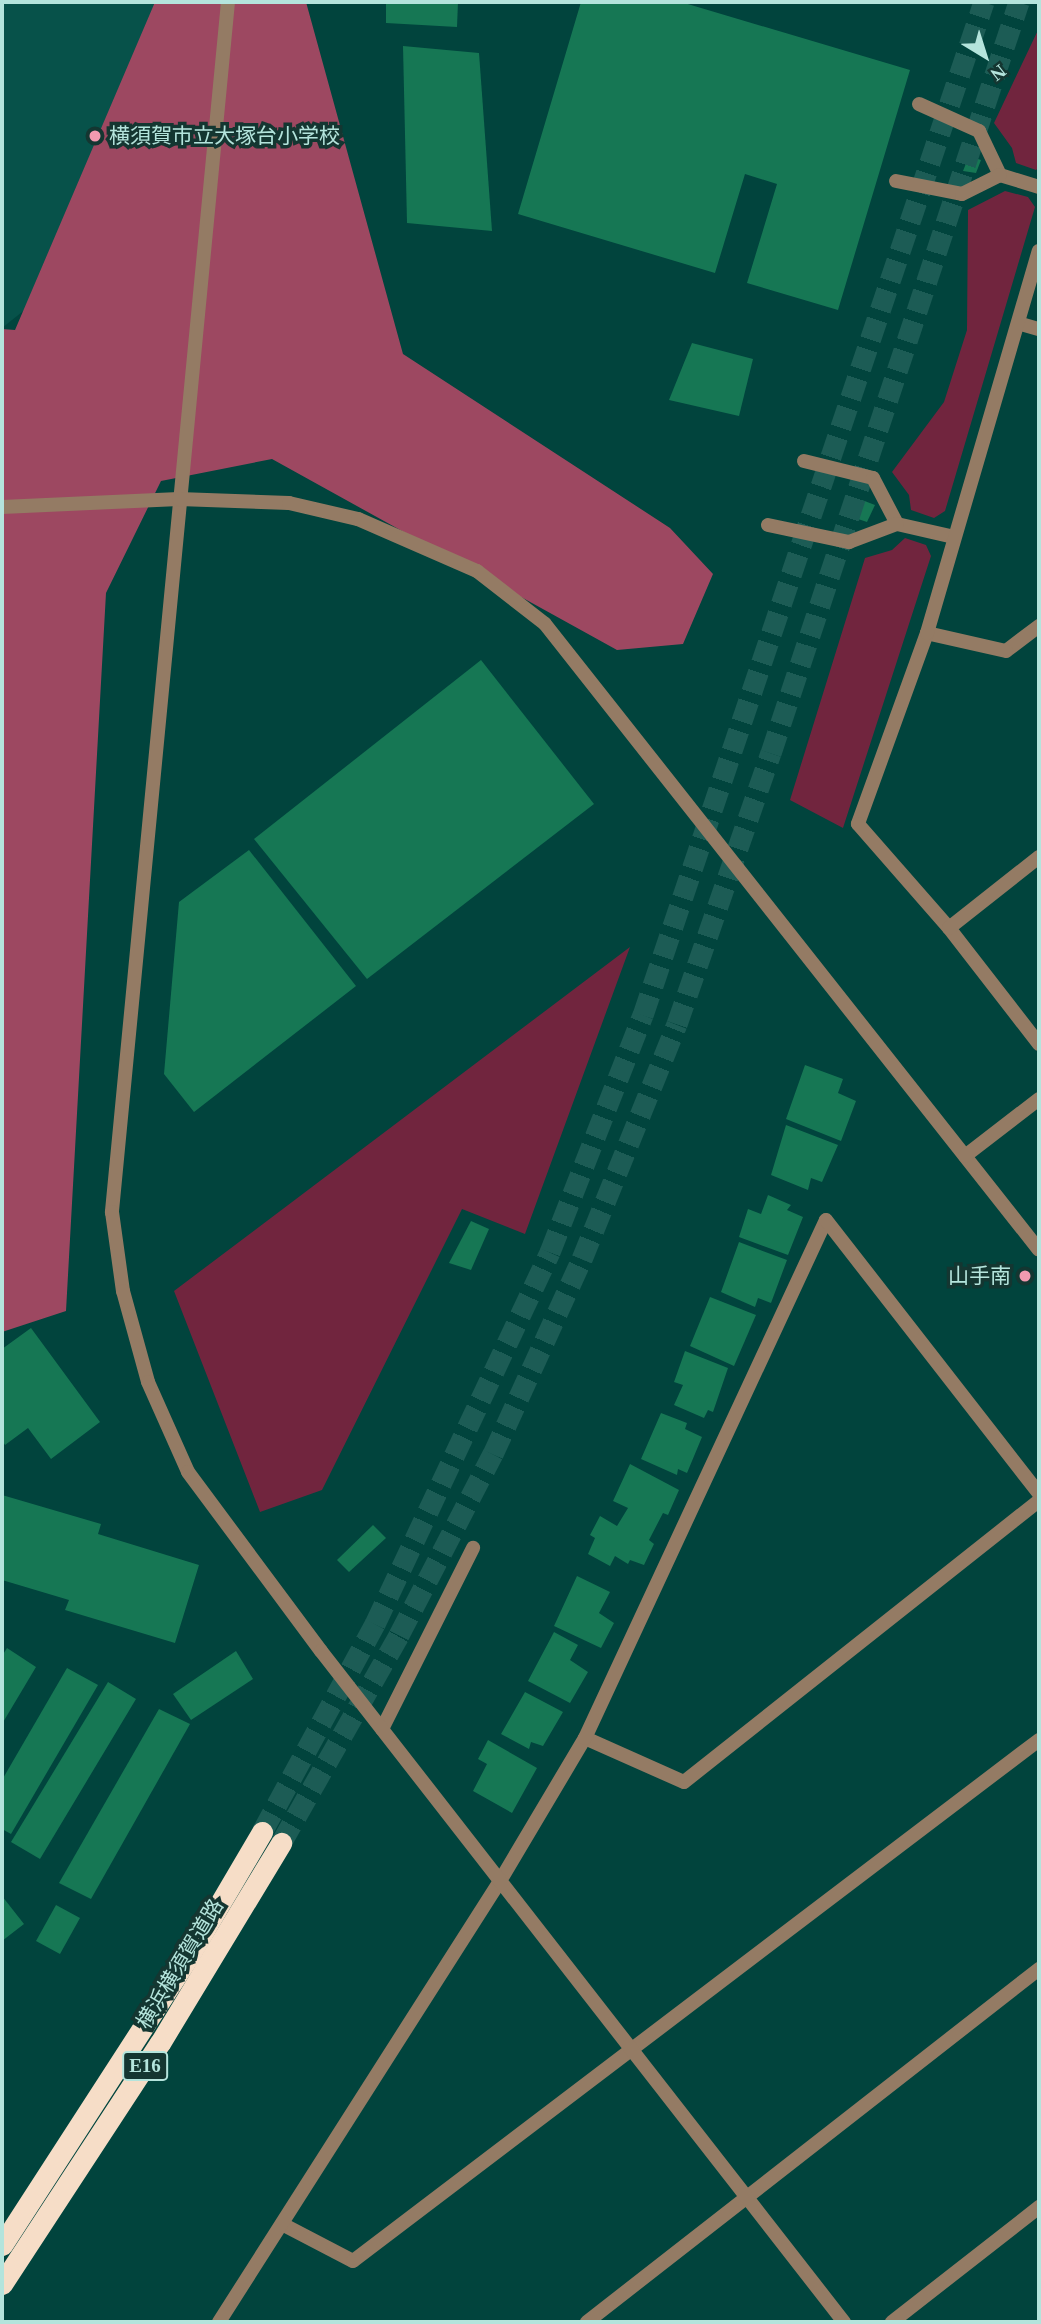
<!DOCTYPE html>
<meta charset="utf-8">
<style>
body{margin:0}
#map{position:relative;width:1041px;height:2324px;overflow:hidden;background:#01443d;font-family:"Times New Roman","Noto Sans JP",serif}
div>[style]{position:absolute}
.built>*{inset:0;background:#07524a}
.green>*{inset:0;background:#71253e}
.forest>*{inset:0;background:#9d4861}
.building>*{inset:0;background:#167754}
.motorway-tunnel>*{height:21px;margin-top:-10.5px;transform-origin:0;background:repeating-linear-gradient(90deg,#1c5c55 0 21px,transparent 0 31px)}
.service>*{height:14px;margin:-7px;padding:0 7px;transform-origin:7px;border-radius:7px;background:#947b64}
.minor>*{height:14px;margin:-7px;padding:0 7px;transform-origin:7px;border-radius:7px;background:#947b64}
.tertiary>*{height:14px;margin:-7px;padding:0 7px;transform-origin:7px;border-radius:7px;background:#947b64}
.motorway>*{height:21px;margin:-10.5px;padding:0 10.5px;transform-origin:10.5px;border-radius:10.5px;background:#f6ddc7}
.dots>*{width:19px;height:19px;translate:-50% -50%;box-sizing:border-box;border:4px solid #143631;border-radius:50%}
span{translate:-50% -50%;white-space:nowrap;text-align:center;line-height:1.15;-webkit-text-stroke:7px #143631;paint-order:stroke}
.shield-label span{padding:2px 5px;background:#143631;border:2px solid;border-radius:5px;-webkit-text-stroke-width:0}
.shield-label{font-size:19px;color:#b4e4dc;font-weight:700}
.poi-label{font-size:21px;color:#b4e4dc}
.left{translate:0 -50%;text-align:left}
.right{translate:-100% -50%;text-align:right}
.street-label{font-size:21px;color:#b4e4dc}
.frame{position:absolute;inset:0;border:4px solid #b4e4dc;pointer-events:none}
.north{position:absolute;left:950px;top:21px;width:70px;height:70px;-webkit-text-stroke:5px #143631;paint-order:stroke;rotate:142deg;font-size:19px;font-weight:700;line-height:28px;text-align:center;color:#b4e4dc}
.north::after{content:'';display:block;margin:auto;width:24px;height:32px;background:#b4e4dc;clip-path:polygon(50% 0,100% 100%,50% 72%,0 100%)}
</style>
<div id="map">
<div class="built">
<div style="clip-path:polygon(2px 2px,203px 2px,76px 269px,2px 328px)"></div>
</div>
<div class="green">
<div style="clip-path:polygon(1039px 28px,1039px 167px,1036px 170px,1016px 163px,1012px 148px,994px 123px)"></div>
<div style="clip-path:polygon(1005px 191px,1028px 197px,1035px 207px,945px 511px,934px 518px,911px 510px,909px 495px,892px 472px,944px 402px,967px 330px,968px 210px)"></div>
<div style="clip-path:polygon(905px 538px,926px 545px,931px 556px,843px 828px,790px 800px,865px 558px,892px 550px)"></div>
<div style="clip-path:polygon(630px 947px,525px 1234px,462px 1209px,322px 1490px,260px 1512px,174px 1291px)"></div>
</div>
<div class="forest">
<div style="clip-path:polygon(155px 2px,306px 2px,403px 354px,670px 528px,713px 574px,683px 644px,617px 650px,272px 459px,161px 481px,106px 593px,66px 1311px,2px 1332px,2px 329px,15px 330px)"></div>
</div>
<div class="building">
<div style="clip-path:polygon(386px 2px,458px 2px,457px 27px,386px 23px)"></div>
<div style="clip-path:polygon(581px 2px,681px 2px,910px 70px,838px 310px,747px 283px,777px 184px,745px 174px,715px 273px,518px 214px)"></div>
<div style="clip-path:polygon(403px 46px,479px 53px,492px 231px,407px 223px)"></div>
<div style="clip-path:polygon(969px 156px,981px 160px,976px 173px,963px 171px)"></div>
<div style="clip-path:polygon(692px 343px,753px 359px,739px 416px,669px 400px)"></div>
<div style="clip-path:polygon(862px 500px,875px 505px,867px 522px,855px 518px)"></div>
<div style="clip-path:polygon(481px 660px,594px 804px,367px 979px,254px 839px)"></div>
<div style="clip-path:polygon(249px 850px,356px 986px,194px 1112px,164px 1074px,179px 902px)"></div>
<div style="clip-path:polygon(805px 1065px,843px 1079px,838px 1093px,856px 1101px,841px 1141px,786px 1119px)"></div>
<div style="clip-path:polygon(786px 1125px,838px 1145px,822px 1182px,811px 1178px,808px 1190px,771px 1175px)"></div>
<div style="clip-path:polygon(768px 1195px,791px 1205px,787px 1210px,803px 1217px,788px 1255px,739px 1237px,748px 1209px,761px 1214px)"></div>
<div style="clip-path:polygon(471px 1221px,489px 1229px,471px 1270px,449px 1263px)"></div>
<div style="clip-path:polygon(739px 1242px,787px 1260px,771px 1303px,758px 1298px,755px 1307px,721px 1292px)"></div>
<div style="clip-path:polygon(710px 1297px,756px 1315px,734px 1366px,690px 1346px)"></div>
<div style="clip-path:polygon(31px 1328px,100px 1422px,51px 1459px,28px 1428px,5px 1445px,2px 1440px,2px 1349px)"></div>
<div style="clip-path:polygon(685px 1351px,728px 1368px,713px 1412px,708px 1410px,704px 1418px,674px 1405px,683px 1385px,674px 1382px)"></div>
<div style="clip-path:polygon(661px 1413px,687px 1423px,685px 1429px,702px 1437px,687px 1473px,678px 1469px,677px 1475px,641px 1459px)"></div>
<div style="clip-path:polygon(630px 1464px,679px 1490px,668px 1515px,663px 1513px,649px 1540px,654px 1544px,644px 1565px,630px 1560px,628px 1564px,615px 1556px,610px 1566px,588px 1554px,595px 1538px,590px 1535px,600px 1516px,617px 1526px,628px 1508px,613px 1501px)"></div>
<div style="clip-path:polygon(2px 1495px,101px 1524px,98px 1534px,199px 1565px,175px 1643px,65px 1610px,69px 1600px,2px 1580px)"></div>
<div style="clip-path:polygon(373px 1525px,386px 1538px,349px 1572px,337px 1560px)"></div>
<div style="clip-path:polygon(577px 1576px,610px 1592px,599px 1613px,614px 1623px,601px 1648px,554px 1626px)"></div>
<div style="clip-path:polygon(554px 1632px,578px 1645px,570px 1660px,588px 1672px,570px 1703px,528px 1681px)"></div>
<div style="clip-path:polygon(7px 1648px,36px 1667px,2px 1724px,2px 1656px)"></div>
<div style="clip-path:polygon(236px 1651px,253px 1679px,191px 1720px,173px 1694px)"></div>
<div style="clip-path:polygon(67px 1668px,98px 1685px,11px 1834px,2px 1829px,2px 1780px)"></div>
<div style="clip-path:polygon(108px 1682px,136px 1699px,40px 1859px,11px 1842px)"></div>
<div style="clip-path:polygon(525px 1692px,563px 1712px,543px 1746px,531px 1742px,529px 1749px,501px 1734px)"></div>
<div style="clip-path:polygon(159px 1709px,190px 1724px,91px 1899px,59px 1883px)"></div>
<div style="clip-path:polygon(488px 1740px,537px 1768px,512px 1813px,473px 1791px,487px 1764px,478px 1759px)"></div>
<div style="clip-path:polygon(2px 1896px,24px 1924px,2px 1941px)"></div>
<div style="clip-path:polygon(56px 1905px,80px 1918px,60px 1954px,36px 1941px)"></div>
</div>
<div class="motorway-tunnel">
<div style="left:262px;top:1832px;width:237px;rotate:-61.5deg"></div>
<div style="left:375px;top:1624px;width:411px;rotate:-64.8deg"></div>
<div style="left:550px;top:1252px;width:255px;rotate:-68.6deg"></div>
<div style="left:643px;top:1015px;width:1069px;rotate:-71.4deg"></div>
<div style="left:281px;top:1843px;width:239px;rotate:-60.4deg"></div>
<div style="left:399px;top:1635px;width:204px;rotate:-62.6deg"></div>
<div style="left:493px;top:1454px;width:214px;rotate:-65.5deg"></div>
<div style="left:582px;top:1259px;width:253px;rotate:-68deg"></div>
<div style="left:677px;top:1024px;width:287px;rotate:-70.9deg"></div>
<div style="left:771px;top:753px;width:791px;rotate:-71.73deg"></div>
</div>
<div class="service">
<div style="left:919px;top:104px;width:66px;rotate:24.2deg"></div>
<div style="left:979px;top:131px;width:49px;rotate:64.5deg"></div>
<div style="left:1000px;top:175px;width:41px;rotate:17.1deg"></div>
<div style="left:896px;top:181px;width:67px;rotate:11.1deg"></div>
<div style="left:962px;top:194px;width:42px;rotate:-26.6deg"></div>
<div style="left:804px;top:461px;width:71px;rotate:13.8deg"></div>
<div style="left:873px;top:478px;width:52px;rotate:62.4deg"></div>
<div style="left:897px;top:524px;width:58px;rotate:12.8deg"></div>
<div style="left:768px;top:525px;width:83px;rotate:11.9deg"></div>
<div style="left:849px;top:542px;width:51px;rotate:-20.6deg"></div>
<div style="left:382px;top:1729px;width:203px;rotate:-63.3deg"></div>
</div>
<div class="minor">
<div style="left:1021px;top:324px;width:19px;rotate:16deg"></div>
<div style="left:1039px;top:626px;width:41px;rotate:142.9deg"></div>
<div style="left:1006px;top:651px;width:81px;rotate:-167.2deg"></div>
<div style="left:927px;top:633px;width:203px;rotate:109.9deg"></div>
<div style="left:858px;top:824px;width:138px;rotate:48.8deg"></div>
<div style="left:949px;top:928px;width:147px;rotate:52.2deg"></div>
<div style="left:927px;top:633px;width:398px;rotate:-73.7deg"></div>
<div style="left:949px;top:928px;width:115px;rotate:-38.3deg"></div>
<div style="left:585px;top:1738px;width:108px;rotate:24deg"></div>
<div style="left:684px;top:1782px;width:453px;rotate:-38.4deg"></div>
<div style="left:282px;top:2224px;width:80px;rotate:27.5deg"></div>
<div style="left:353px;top:2261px;width:861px;rotate:-37.22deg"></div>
<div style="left:219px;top:2322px;width:523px;rotate:-57.5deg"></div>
<div style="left:500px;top:1881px;width:166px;rotate:-59.3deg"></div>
<div style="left:585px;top:1738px;width:571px;rotate:-65.05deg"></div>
<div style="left:826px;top:1220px;width:347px;rotate:52.1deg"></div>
<div style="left:587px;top:2322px;width:574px;rotate:-37.99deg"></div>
<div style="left:892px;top:2322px;width:187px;rotate:-38deg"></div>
</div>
<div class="tertiary">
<div style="left:228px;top:2px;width:1216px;rotate:95.48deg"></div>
<div style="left:112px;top:1212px;width:80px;rotate:82.1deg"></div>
<div style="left:123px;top:1291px;width:94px;rotate:74.6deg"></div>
<div style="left:148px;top:1382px;width:98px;rotate:66deg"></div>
<div style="left:188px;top:1472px;width:223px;rotate:53.4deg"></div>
<div style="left:321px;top:1651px;width:851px;rotate:52.07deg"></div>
<div style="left:2px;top:507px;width:177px;rotate:-2.6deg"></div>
<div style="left:179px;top:499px;width:110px;rotate:2.1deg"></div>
<div style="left:289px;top:503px;width:71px;rotate:13.1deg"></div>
<div style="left:358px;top:519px;width:130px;rotate:23.6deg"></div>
<div style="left:477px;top:571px;width:86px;rotate:37.9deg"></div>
<div style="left:545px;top:624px;width:797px;rotate:51.72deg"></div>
<div style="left:965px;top:1156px;width:93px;rotate:-37.6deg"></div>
</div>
<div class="motorway">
<div style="left:2px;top:2245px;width:344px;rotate:-57.1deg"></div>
<div style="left:189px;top:1956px;width:144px;rotate:-59.5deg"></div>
<div style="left:2px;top:2284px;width:288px;rotate:-56.8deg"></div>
<div style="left:160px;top:2043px;width:234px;rotate:-58.8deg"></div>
</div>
<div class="dots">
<div style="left:95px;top:136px;background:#f29ab0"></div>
<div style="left:1025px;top:1276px;background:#f29ab0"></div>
</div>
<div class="shield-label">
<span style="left:145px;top:2066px">E16</span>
</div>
<div class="poi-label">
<span class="left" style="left:109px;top:136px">横須賀市立大塚台小学校</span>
<span class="right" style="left:1011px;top:1276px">山手南</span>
</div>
<div class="street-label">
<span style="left:180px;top:1964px;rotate:-59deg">横浜横須賀道路</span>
</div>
<div class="frame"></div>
<div class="north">N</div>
</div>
